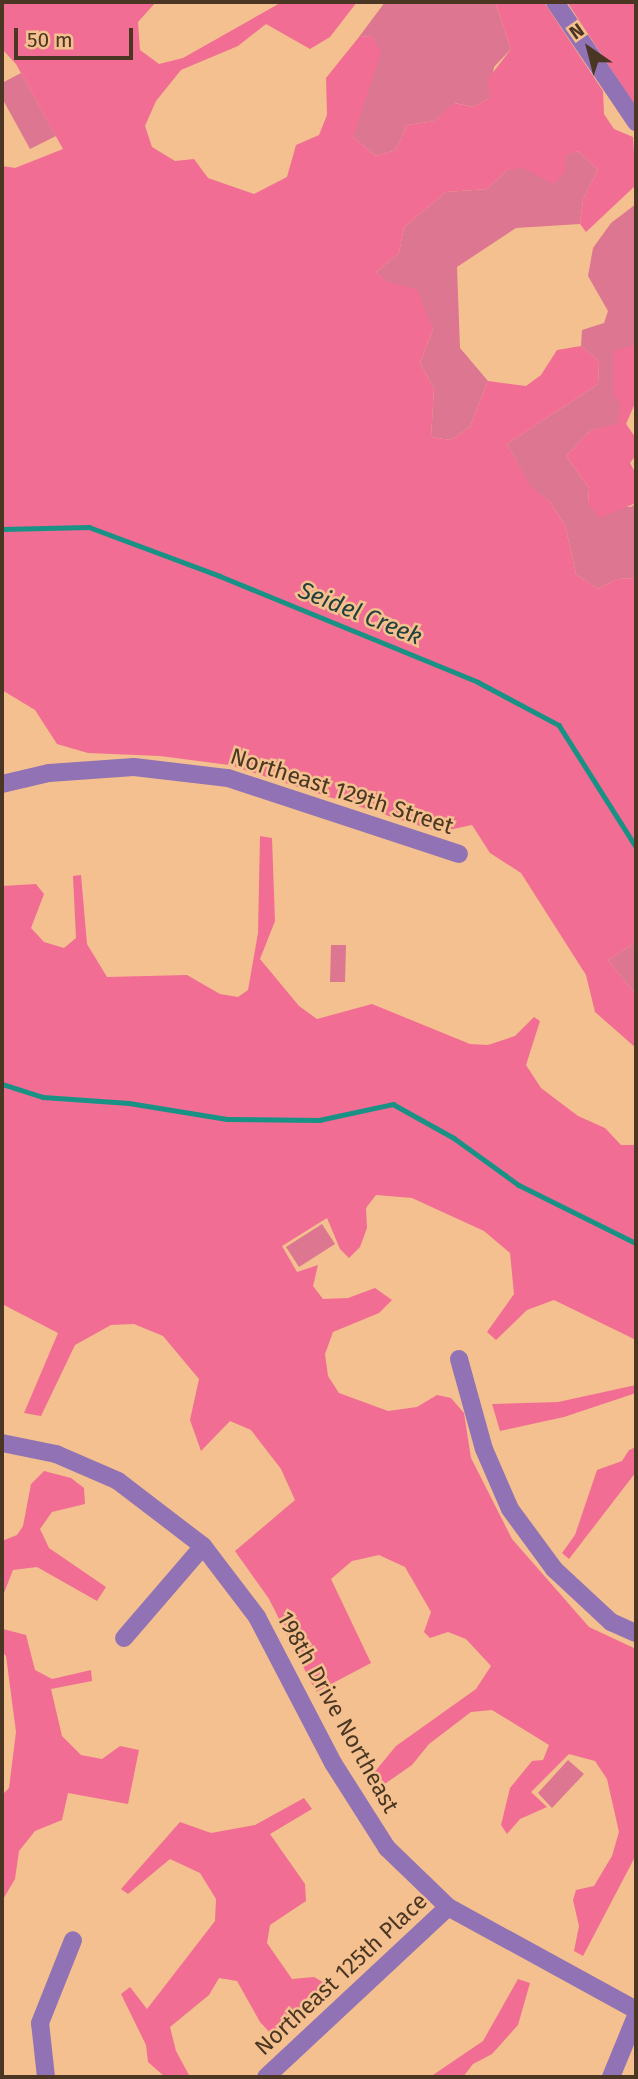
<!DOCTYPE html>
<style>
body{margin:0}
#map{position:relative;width:638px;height:2079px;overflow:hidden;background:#f4c08f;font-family:"Fira Sans",sans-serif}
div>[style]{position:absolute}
.green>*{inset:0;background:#dd7691}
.forest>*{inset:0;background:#f16d93}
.stream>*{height:4.5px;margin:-2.25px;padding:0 2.25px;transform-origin:2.25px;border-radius:2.25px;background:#199185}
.minor>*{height:18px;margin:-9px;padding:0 9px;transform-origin:9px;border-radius:9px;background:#9173b5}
span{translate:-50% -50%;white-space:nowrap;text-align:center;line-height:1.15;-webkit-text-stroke:5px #f4c08f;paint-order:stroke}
.street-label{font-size:23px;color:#4a3622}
.water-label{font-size:24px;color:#20403c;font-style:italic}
.frame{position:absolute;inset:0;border:4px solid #4a3622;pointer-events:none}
.north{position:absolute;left:554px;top:14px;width:70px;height:70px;-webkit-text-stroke:5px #f4c08f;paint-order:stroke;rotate:325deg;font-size:19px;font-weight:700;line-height:28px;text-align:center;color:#4a3622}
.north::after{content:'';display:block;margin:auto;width:24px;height:32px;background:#4a3622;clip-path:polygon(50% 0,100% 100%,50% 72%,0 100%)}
.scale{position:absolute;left:14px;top:28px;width:119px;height:32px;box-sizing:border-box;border:4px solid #4a3622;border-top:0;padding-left:9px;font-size:21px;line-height:24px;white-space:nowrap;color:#4a3622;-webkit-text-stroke:5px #f4c08f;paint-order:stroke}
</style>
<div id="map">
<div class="green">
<div style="clip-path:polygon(385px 2px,495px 2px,511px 49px,494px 67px,490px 98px,473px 107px,455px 103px,435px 121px,407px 125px,396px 150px,376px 156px,353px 137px,372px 36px,359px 37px)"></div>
<div style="clip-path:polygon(21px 73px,56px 136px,30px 149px,2px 98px,2px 83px)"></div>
<div style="clip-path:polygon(578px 151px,598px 170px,583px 199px,580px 224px,516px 228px,457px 267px,460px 348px,488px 381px,470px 427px,451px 440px,431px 437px,434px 389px,420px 363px,433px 329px,376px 272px,399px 253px,404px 227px,446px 192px,487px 189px,507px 170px)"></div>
<div style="clip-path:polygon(636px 204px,636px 348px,632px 345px,618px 425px,591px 430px,566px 456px,589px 488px,588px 504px,631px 507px,636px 503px,636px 578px,617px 579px,598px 589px,576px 574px,565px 525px,549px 501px,531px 488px,507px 444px,598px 384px,599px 361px,581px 346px,582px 330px,604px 323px,608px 311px,588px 276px,593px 248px,611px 223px)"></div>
<div style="clip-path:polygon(636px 942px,636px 995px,608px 960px)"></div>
<div style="clip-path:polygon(331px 945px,346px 945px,345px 982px,330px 982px)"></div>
<div style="clip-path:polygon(322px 1224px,335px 1244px,299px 1267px,286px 1247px)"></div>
<div style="clip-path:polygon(568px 1760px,584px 1774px,552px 1808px,538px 1793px)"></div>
</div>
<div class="forest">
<div style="clip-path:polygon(2px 2px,156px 2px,138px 22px,140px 50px,159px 64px,183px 58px,282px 2px,357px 2px,330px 37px,310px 49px,266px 24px,238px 46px,181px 70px,156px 101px,145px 126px,152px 147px,175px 161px,194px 159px,208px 178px,254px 194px,287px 177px,296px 145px,319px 135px,327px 115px,326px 78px,359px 37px,372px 36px,381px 52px,353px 137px,376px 156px,396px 150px,407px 125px,435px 121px,454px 103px,473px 107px,490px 98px,488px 79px,511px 49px,495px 2px,544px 2px,603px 91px,604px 114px,614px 129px,633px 137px,636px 185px,586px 232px,580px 224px,583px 199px,598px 170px,578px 151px,566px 155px,566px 170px,554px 184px,523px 168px,507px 170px,487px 189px,446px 192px,404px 227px,399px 253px,376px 272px,387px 282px,417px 289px,433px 329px,420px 363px,434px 389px,431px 437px,451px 440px,470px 427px,488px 381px,526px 386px,541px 375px,557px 350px,581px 346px,599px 361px,598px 384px,507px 444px,531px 487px,549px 501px,565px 525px,576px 574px,598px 589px,617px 579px,636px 578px,636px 942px,608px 960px,636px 995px,636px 1048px,595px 1012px,586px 975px,521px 873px,490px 853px,472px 825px,439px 832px,229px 765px,160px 756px,88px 753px,57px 744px,35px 710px,2px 690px,2px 166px,15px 168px,63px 149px,16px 64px,2px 49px)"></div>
<div style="clip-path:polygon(567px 2px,636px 2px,636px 103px,634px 104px)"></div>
<div style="clip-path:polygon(632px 345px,636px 348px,636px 401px,626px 424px,636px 438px,636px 455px,630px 463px,636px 474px,636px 503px,600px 518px,588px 504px,589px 488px,566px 456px,591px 430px,617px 424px,621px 404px,614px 396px,614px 351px)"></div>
<div style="clip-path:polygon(260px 836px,272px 838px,275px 921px,260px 959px,299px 1006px,317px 1019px,372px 1004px,470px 1044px,488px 1045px,515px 1036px,534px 1017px,540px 1021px,526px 1065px,541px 1088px,578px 1116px,605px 1128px,621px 1145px,636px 1145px,636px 1340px,554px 1300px,527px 1310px,496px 1340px,487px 1332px,514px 1294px,510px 1253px,484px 1231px,412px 1198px,376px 1195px,366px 1208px,367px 1228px,360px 1247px,349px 1258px,340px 1249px,327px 1218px,282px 1246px,297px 1272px,318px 1265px,313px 1286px,323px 1299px,348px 1298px,375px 1288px,392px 1300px,379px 1313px,333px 1332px,325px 1354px,328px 1376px,339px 1393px,388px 1411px,417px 1407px,437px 1395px,451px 1398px,464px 1413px,471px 1458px,512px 1539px,589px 1627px,636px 1649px,636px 1855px,583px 1956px,574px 1951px,579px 1926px,573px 1900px,576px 1890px,594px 1886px,612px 1856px,619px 1832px,607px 1779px,595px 1761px,569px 1754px,531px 1792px,547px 1807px,520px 1819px,507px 1834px,501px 1825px,510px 1788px,532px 1761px,543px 1760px,549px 1745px,492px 1710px,471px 1712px,429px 1744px,412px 1765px,376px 1790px,368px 1780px,396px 1746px,476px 1689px,491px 1666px,466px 1639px,448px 1632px,430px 1638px,424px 1632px,431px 1612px,405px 1567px,379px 1555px,352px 1561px,331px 1579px,371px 1663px,316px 1692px,269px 1599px,235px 1551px,295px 1500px,281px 1469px,251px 1430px,230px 1421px,201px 1451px,190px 1420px,199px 1379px,163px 1336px,134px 1324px,111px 1325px,75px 1345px,41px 1416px,24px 1413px,58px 1333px,2px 1304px,2px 886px,36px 884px,44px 894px,31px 928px,44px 942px,64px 948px,76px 938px,73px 876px,81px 875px,87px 944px,107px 977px,187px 975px,220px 994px,238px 997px,248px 990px,258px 933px)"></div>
<div style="clip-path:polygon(636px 1385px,636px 1393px,564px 1417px,500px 1431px,492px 1404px,558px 1402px)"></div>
<div style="clip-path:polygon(636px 1447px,636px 1472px,569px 1559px,562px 1553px,575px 1535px,597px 1470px,622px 1461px,629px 1450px)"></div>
<div style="clip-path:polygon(44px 1471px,71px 1478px,84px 1488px,85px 1504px,52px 1512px,40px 1529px,49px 1548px,106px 1587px,97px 1601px,37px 1567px,13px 1570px,2px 1598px,2px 1541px,17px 1535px,23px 1526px,31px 1484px)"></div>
<div style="clip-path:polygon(2px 1623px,3px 1629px,26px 1635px,35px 1670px,52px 1679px,91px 1670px,92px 1681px,51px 1689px,62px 1736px,81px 1755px,102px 1759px,120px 1746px,139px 1750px,128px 1804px,68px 1793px,62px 1820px,35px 1831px,19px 1851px,15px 1879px,2px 1901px,2px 1795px,9px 1788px,16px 1732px,6px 1656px,2px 1652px)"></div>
<div style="clip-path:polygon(304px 1798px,312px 1809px,270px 1834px,305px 1884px,306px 1901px,270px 1925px,267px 1943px,292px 1979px,314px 1977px,330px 1986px,274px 2037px,260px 2022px,237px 1981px,219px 1978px,209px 1995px,170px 2027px,176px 2051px,190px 2077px,165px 2077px,148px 2062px,146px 2045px,121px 1994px,130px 1987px,147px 2009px,215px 1921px,216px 1899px,200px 1873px,170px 1859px,128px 1894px,121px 1889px,180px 1822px,211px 1833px,255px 1825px)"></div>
<div style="clip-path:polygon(518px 1979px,530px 1983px,518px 2025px,492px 2054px,473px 2064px,463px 2077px,430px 2077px,483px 2041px)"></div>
</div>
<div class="stream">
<div style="left:2px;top:529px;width:87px;rotate:-1.3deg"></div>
<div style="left:89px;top:527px;width:140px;rotate:20.5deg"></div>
<div style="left:220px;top:576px;width:279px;rotate:22.3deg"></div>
<div style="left:478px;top:682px;width:92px;rotate:28deg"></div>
<div style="left:559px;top:725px;width:144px;rotate:57.7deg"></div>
<div style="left:2px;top:1084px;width:43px;rotate:17.6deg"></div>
<div style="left:43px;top:1097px;width:86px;rotate:4deg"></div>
<div style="left:129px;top:1103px;width:99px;rotate:9.3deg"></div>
<div style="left:227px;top:1119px;width:92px;rotate:0.6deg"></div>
<div style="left:319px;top:1120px;width:76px;rotate:-12.2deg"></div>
<div style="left:393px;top:1104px;width:70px;rotate:29.1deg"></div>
<div style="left:454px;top:1138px;width:80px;rotate:35.9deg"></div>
<div style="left:519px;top:1185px;width:131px;rotate:26.4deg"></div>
</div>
<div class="minor">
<div style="left:555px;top:2px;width:145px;rotate:56deg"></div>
<div style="left:2px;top:784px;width:48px;rotate:-13.2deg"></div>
<div style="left:49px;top:773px;width:85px;rotate:-4deg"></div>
<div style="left:134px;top:767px;width:95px;rotate:6.7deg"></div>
<div style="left:228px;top:778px;width:243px;rotate:18.2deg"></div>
<div style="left:459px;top:1359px;width:93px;rotate:74.5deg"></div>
<div style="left:484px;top:1449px;width:65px;rotate:66.6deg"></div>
<div style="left:510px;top:1509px;width:74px;rotate:53.7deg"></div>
<div style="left:554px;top:1569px;width:78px;rotate:42.9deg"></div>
<div style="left:611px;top:1622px;width:27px;rotate:24deg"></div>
<div style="left:2px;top:1443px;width:55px;rotate:11.5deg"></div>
<div style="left:56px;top:1454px;width:68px;rotate:23.5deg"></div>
<div style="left:118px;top:1481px;width:107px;rotate:37.4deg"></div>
<div style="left:203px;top:1546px;width:89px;rotate:52.7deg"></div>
<div style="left:257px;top:1617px;width:165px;rotate:62.5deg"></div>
<div style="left:333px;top:1763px;width:101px;rotate:57.6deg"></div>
<div style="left:387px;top:1848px;width:85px;rotate:44deg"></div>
<div style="left:448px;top:1907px;width:214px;rotate:28.7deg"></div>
<div style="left:124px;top:1638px;width:121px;rotate:-49.3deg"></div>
<div style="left:46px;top:2077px;width:54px;rotate:-96.3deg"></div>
<div style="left:40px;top:2023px;width:89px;rotate:-68.3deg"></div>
<div style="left:266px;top:2077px;width:249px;rotate:-43deg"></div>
<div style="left:611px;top:2077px;width:66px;rotate:-67.7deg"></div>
</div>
<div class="street-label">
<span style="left:342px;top:791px;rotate:18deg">Northeast 129th Street</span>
<span style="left:338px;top:1712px;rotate:61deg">198th Drive Northeast</span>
<span style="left:341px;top:1974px;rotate:-43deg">Northeast 125th Place</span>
</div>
<div class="water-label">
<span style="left:360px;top:614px;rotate:22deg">Seidel Creek</span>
</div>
<div class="frame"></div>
<div class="north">N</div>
<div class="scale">50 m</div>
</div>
